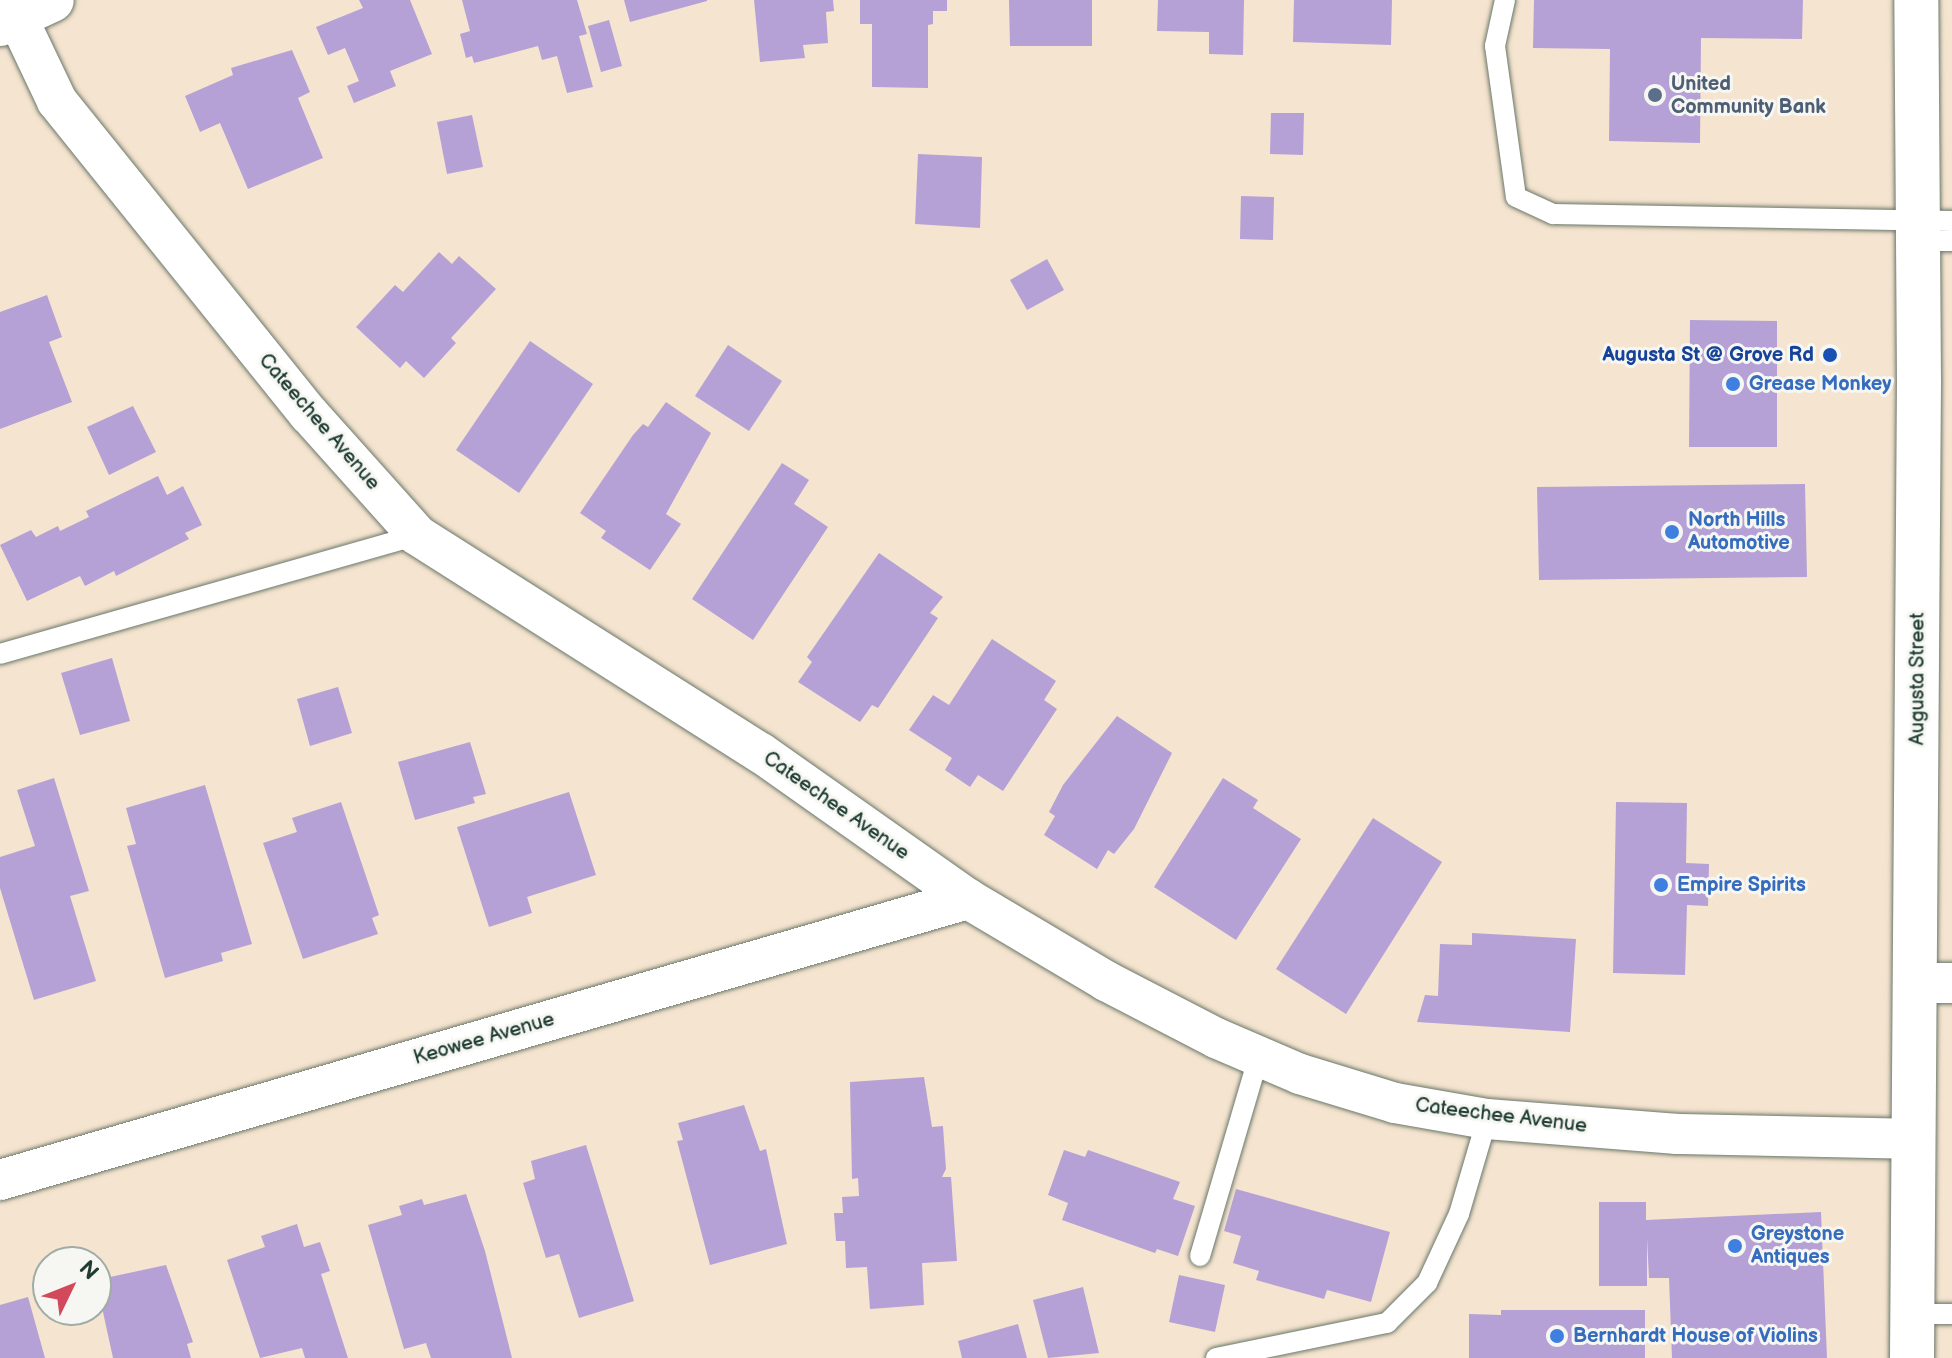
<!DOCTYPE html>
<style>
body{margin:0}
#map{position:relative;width:1952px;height:1358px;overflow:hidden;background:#f5e4cf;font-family:"Balsamiq Sans",sans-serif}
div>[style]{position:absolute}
.building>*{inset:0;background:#b5a1d6}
.roads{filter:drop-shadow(0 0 2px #6a776a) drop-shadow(0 0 2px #6a776a)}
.service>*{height:20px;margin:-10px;padding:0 10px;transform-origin:10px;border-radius:10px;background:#fff}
.minor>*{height:40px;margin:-20px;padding:0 20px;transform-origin:20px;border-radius:20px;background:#fff}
.secondary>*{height:44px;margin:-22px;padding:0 22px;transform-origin:22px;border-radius:22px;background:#fff}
.primary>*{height:44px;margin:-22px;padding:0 22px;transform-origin:22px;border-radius:22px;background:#fff}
.dots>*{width:22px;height:22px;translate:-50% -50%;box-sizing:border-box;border:4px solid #f6f6f2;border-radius:50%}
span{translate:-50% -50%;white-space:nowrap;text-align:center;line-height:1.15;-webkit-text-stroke:6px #f6f6f2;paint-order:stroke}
.service-label{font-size:20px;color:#4e5e75;font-weight:700}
.left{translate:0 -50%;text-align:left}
.transit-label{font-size:20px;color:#164399;font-weight:700}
.right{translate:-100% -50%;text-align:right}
.shop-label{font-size:20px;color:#366cbe;font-weight:700}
.street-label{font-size:20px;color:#1f3d34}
.north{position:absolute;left:32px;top:1246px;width:80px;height:80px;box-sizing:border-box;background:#f6f6f2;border:2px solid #a0aca6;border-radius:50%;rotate:47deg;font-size:22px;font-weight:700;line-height:32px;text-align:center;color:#1f3d34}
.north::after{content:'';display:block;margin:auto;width:28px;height:36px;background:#d1495b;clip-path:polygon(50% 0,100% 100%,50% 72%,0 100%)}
</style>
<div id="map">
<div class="building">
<div style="clip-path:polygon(359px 0,410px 0,432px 54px,390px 71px,396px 86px,354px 103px,347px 86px,359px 81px,345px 48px,328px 55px,316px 27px,363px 8px)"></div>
<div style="clip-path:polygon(462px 0,577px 0,587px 34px,579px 36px,593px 87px,567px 93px,557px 56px,542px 60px,538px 46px,474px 63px,472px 56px,466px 58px,460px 34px,470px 31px)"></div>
<div style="clip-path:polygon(624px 0,707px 0,707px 1px,630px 22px)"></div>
<div style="clip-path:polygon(754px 0,833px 0,834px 11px,826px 12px,828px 43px,803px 45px,805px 58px,760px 62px)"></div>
<div style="clip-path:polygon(860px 0,947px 0,947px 11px,933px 11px,933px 24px,928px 25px,928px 88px,872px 87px,872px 24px,860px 24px)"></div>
<div style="clip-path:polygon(1009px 0,1092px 0,1092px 46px,1010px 46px)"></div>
<div style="clip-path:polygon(1158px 0,1244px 0,1243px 55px,1209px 54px,1209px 32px,1157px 31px)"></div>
<div style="clip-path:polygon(1294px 0,1392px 0,1391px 45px,1293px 42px)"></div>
<div style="clip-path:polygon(1534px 0,1803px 0,1802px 39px,1701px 38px,1700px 143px,1609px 141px,1610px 49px,1533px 48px)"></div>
<div style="clip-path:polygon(609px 20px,622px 66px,601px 72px,588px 26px)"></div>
<div style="clip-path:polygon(292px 50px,310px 92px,298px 98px,323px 158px,248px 189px,220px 123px,200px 132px,185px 96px,233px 75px,231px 68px)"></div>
<div style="clip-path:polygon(1271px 113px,1304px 113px,1303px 155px,1270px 154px)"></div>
<div style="clip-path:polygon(472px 115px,483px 167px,447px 174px,437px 122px)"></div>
<div style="clip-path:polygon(918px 154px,982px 157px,980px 228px,915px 224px)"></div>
<div style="clip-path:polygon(1241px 196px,1274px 197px,1273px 240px,1240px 239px)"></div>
<div style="clip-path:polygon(439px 252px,452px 264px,459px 256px,496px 289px,451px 338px,456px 343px,424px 378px,406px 361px,400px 368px,356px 327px,395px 285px,403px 292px)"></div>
<div style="clip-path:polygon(1047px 259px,1064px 290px,1027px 310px,1010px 280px)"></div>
<div style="clip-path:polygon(47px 295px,62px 337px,49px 342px,72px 402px,0 429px,0 312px)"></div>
<div style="clip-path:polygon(1690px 320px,1777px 321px,1777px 447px,1689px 447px)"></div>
<div style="clip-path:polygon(530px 341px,593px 384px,519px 493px,456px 450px)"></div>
<div style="clip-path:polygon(728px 345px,782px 381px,749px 431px,695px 396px)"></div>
<div style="clip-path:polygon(666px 402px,711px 433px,666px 514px,681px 524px,650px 570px,601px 538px,606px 531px,580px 513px,633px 435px,643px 424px,648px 427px)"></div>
<div style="clip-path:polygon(133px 406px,156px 452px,109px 475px,87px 427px)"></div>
<div style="clip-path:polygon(782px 463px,809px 480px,794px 504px,828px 527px,753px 640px,692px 599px)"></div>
<div style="clip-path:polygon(158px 476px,167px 495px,183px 486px,202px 525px,185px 533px,189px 539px,116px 576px,114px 571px,85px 586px,80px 576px,27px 601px,0 545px,31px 530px,36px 537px,58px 526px,60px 531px,89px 517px,86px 511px)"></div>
<div style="clip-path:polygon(1805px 484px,1807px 577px,1539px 580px,1537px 487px)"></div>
<div style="clip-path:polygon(879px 553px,943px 597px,930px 613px,938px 618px,878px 708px,872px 705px,860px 722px,798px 682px,812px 662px,807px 657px)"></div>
<div style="clip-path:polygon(992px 639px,1056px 681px,1044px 700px,1057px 709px,1003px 791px,978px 775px,970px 787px,945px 770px,952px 758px,909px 730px,933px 695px,949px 705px)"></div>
<div style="clip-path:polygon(112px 658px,130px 721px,80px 735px,61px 673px)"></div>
<div style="clip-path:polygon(338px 687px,352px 733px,310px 746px,297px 699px)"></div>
<div style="clip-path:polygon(1117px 716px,1172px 753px,1134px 829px,1114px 854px,1108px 850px,1097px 869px,1044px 835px,1055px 816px,1049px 812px,1063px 785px)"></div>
<div style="clip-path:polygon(470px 742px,486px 794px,473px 797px,475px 803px,415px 820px,398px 762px)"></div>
<div style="clip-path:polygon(54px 778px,89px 891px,70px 896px,96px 981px,34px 1000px,0 888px,0 857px,35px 846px,17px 790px)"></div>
<div style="clip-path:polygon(1223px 778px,1258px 800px,1253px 808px,1301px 839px,1236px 940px,1154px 887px)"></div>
<div style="clip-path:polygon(205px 785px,252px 944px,221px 953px,223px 961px,165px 978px,127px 846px,136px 844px,126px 808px)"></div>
<div style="clip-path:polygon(569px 792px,596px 875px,527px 897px,532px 913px,489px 927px,457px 827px)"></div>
<div style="clip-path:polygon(341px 802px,379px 915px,372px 918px,378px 934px,303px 959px,263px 843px,297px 832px,292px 818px)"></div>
<div style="clip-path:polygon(1616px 802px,1687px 803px,1686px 863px,1709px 864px,1708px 906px,1687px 905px,1685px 975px,1613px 973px)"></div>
<div style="clip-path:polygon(1373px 818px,1442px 862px,1346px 1014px,1276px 969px)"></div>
<div style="clip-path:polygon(1472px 933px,1576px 939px,1570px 1032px,1417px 1022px,1425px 995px,1438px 996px,1440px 944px,1472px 945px)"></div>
<div style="clip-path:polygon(924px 1077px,932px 1127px,943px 1126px,946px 1169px,942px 1177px,951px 1177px,957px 1261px,922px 1263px,924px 1305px,870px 1309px,867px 1267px,846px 1268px,845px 1241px,836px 1241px,834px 1213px,843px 1213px,842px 1197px,859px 1196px,858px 1178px,852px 1179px,850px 1082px)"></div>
<div style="clip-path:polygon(744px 1105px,760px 1151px,766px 1149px,787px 1244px,710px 1265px,677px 1141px,683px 1140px,678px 1123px)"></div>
<div style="clip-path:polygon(586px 1145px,634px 1301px,579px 1318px,559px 1254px,546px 1258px,523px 1183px,535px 1179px,531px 1161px)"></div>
<div style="clip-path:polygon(1064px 1150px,1085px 1157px,1088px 1150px,1180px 1182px,1173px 1199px,1195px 1206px,1178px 1256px,1157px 1249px,1155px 1253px,1062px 1220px,1068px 1203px,1048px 1195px)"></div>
<div style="clip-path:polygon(1236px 1189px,1390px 1232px,1371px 1302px,1327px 1290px,1324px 1299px,1256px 1280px,1259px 1271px,1233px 1263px,1241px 1236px,1224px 1231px)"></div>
<div style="clip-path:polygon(466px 1194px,485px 1251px,512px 1358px,431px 1358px,426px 1343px,404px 1349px,368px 1225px,402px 1215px,399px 1206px,422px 1199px,424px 1205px)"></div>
<div style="clip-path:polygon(1599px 1202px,1646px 1202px,1646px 1220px,1821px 1212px,1827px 1358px,1672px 1358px,1669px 1278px,1649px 1278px,1647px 1238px,1647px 1286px,1599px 1286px)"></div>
<div style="clip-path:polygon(297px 1224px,304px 1247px,320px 1242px,330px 1271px,321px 1274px,348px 1358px,305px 1358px,302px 1348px,260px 1358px,227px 1260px,265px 1247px,261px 1236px)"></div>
<div style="clip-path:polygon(166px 1265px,193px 1342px,187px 1344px,191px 1358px,113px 1358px,96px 1280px)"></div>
<div style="clip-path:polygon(1179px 1275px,1225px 1285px,1215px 1332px,1169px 1322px)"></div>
<div style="clip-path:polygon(1083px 1287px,1099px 1353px,1048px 1358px,1033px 1300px)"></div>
<div style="clip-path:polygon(28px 1297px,45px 1358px,0 1358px,0 1305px)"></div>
<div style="clip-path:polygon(1501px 1310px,1645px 1310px,1645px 1358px,1469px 1358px,1469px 1314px,1501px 1315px)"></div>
<div style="clip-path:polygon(1018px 1324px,1027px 1358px,962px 1358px,958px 1341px)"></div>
</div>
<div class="roads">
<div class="service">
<div style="left:1505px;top:0;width:47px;rotate:102.3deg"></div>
<div style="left:1495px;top:46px;width:152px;rotate:82.1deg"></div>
<div style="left:1516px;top:197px;width:41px;rotate:24.7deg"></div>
<div style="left:1553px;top:214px;width:399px;rotate:1deg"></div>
<div style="left:1917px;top:241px;width:35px"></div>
<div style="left:0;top:654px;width:434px;rotate:-15.9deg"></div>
<div style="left:1200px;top:1256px;width:209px;rotate:-73.6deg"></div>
<div style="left:1912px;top:1314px;width:40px"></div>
<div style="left:1216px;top:1358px;width:175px;rotate:-11.6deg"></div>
<div style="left:1387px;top:1323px;width:57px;rotate:-45deg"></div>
<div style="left:1427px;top:1283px;width:76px;rotate:-65.1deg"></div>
<div style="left:1459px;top:1214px;width:99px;rotate:-73.6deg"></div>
</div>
<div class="minor">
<div style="left:9px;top:0;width:112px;rotate:64.6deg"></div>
<div style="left:57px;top:101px;width:402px;rotate:51.2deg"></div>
<div style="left:309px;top:414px;width:162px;rotate:48.2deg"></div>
<div style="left:417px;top:535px;width:407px;rotate:32.4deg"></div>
<div style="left:761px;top:753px;width:253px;rotate:35.2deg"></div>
<div style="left:968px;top:899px;width:161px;rotate:30.7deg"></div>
<div style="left:1106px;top:981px;width:124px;rotate:27.4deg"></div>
<div style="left:1216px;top:1038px;width:91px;rotate:23.2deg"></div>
<div style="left:1300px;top:1074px;width:99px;rotate:17deg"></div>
<div style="left:1395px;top:1103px;width:93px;rotate:9.9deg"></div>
<div style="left:1487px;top:1119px;width:191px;rotate:4.5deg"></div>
<div style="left:1677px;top:1134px;width:235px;rotate:1.2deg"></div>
<div style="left:1916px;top:983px;width:36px"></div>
<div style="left:0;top:1180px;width:1008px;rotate:-16.19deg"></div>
</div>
<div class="secondary">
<div style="left:0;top:24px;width:57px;rotate:-24.8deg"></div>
</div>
<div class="primary">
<div style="left:1912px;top:1358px;width:976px;rotate:-89.59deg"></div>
<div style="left:1919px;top:382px;width:382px;rotate:-90.4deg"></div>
</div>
</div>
<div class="dots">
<div style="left:1655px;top:95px;background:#5c6f8a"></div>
<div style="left:1830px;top:355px;background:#1a4fb4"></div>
<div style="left:1733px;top:384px;background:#3f7fe0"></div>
<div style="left:1672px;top:532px;background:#3f7fe0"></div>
<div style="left:1661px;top:885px;background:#3f7fe0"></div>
<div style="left:1735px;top:1246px;background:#3f7fe0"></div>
<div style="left:1557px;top:1336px;background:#3f7fe0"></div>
</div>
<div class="service-label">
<span class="left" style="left:1671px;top:96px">United<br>Community Bank</span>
</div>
<div class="transit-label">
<span class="right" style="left:1814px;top:355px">Augusta St @ Grove Rd</span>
</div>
<div class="shop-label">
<span class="left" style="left:1749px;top:384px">Grease Monkey</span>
<span class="left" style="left:1688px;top:532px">North Hills<br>Automotive</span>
<span class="left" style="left:1677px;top:885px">Empire Spirits</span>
<span class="left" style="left:1751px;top:1246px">Greystone<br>Antiques</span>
<span class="left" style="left:1573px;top:1336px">Bernhardt House of Violins</span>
</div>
<div class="street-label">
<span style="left:319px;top:422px;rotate:49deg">Cateechee Avenue</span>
<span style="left:1918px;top:679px;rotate:-90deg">Augusta Street</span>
<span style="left:836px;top:806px;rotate:35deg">Cateechee Avenue</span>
<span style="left:484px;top:1039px;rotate:-16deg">Keowee Avenue</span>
<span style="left:1501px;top:1116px;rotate:7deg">Cateechee Avenue</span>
</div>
<div class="north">N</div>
</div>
